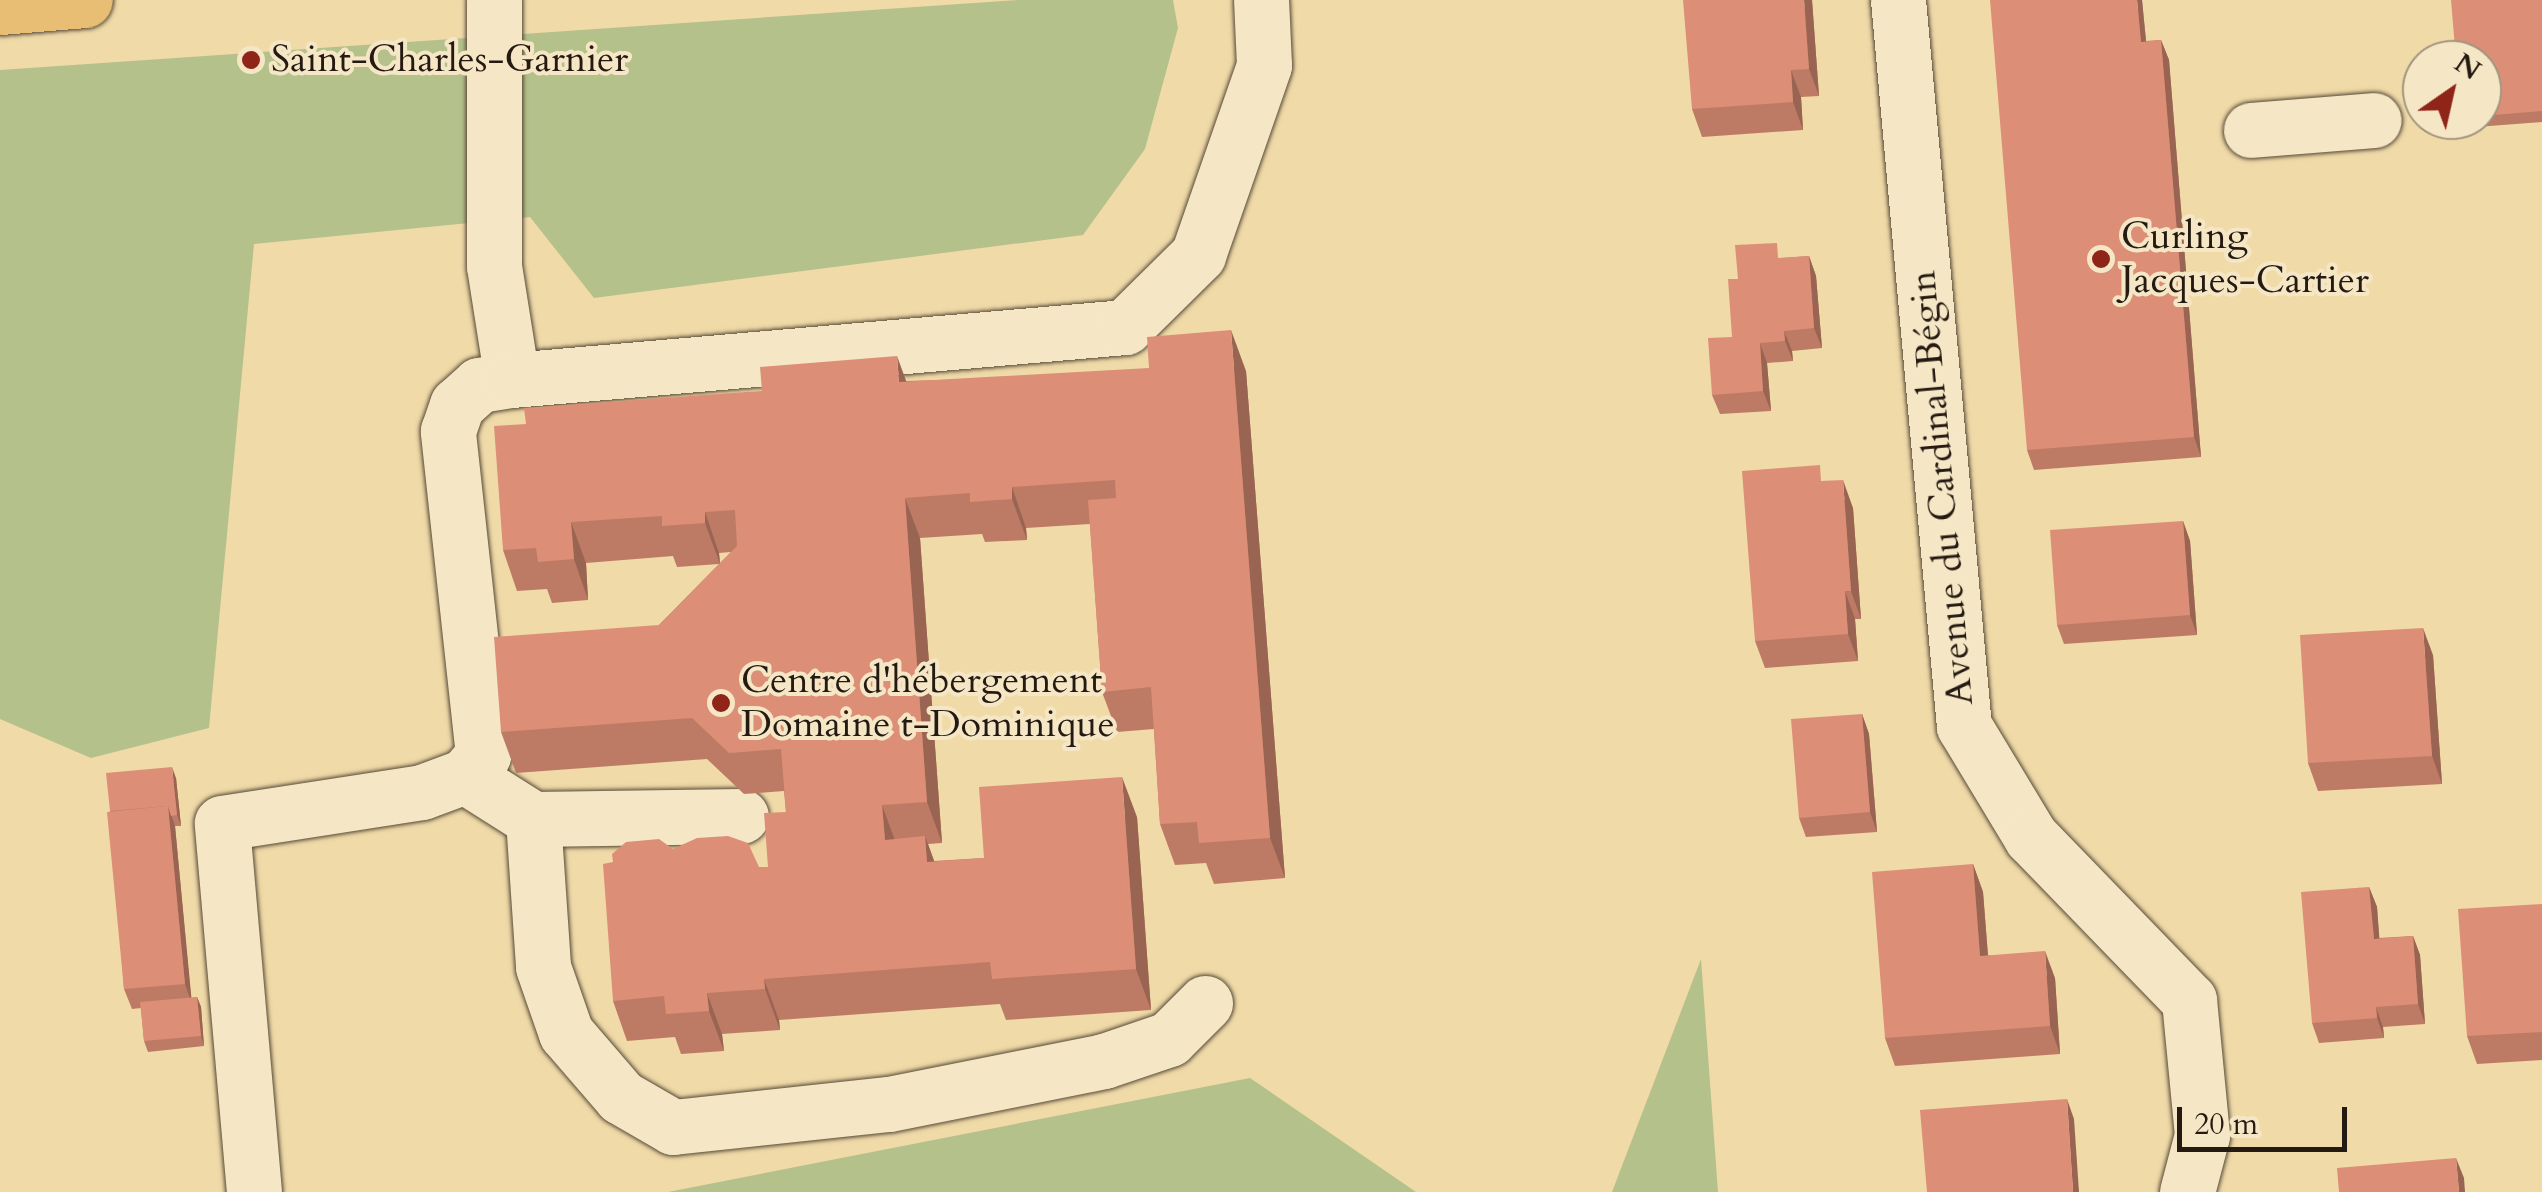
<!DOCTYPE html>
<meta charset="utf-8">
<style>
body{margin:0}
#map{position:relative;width:2542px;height:1192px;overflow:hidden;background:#f0daa8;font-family:Cardo,serif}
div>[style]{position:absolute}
.green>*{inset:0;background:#b5c18b}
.roads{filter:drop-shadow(0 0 2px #574a37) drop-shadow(0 0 2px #574a37)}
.minor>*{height:55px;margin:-27.5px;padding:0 27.5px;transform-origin:27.5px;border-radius:27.5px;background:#f5e7c6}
.major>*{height:55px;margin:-27.5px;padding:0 27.5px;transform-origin:27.5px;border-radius:27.5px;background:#e8bd74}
.wall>*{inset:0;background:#bd7b65}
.shaded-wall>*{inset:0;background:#9a6453}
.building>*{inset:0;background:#dc8f76}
.dots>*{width:28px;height:28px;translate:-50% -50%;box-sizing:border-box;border:5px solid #f5e7c6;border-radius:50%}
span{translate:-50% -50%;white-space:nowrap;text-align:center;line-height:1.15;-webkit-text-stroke:8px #f5e7c6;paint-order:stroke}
.poi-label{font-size:38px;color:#241a11}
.left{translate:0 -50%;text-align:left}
.street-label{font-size:38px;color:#241a11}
.north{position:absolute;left:2402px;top:40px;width:100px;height:100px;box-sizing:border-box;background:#f5e7c6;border:2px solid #a1957e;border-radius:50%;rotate:34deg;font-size:28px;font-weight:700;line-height:40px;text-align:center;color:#241a11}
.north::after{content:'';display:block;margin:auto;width:35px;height:45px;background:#8f2418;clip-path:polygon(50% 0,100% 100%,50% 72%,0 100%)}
.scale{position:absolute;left:2177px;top:1107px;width:170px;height:45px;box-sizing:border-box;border:5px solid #241a11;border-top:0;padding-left:12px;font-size:30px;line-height:35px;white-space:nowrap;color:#241a11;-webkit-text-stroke:8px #f5e7c6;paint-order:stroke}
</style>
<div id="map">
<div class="green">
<div style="clip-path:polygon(1018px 0,1173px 0,1178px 28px,1145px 149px,1083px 235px,594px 298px,530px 217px,254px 244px,209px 728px,91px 758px,0 719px,0 70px)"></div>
<div style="clip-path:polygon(1701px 959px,1718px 1192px,1612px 1192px)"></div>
<div style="clip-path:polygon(1250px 1078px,1416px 1192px,668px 1192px)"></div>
</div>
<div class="roads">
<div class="minor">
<div style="left:494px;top:0;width:266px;rotate:90deg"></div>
<div style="left:494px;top:266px;width:115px;rotate:81deg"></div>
<div style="left:1898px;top:0;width:729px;rotate:84.81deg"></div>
<div style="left:1964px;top:726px;width:130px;rotate:58.9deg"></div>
<div style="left:2031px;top:837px;width:227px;rotate:45.9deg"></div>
<div style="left:2189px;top:1000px;width:136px;rotate:84.5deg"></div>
<div style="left:2202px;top:1135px;width:59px;rotate:104.7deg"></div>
<div style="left:2251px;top:130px;width:123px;rotate:-4.6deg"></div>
<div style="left:465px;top:776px;width:80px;rotate:32.3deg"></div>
<div style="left:533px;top:819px;width:208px;rotate:-0.8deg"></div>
<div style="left:533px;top:819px;width:148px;rotate:86.1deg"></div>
<div style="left:543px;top:967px;width:70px;rotate:70.8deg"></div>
<div style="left:566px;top:1033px;width:84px;rotate:49.3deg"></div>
<div style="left:621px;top:1097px;width:60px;rotate:30deg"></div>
<div style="left:673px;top:1127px;width:217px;rotate:-6.1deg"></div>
<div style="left:889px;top:1104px;width:219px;rotate:-11.3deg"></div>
<div style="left:1104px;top:1061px;width:69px;rotate:-18.7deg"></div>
<div style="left:1169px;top:1039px;width:51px;rotate:-45deg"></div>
<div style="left:254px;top:1192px;width:370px;rotate:-95deg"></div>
<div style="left:222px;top:823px;width:202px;rotate:-8.8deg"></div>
<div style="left:422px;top:792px;width:46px;rotate:-20.4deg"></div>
<div style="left:465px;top:776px;width:28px;rotate:-49deg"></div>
<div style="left:483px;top:755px;width:326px;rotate:-96.2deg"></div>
<div style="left:448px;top:431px;width:28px;rotate:-71deg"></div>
<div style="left:457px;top:405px;width:30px;rotate:-42deg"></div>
<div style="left:479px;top:385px;width:33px;rotate:-9deg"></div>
<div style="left:512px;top:380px;width:615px;rotate:-4.94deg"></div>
<div style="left:1125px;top:327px;width:103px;rotate:-44.6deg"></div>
<div style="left:1198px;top:255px;width:201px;rotate:-70.8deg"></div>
<div style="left:1264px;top:65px;width:65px;rotate:-92.6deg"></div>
</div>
<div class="major">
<div style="left:0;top:7px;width:85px;rotate:-4.7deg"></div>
</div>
</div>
<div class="wall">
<div style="clip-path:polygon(1812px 0,1819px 96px,1801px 97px,1803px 130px,1702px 137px,1692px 109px)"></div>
<div style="clip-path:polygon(2142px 0,2146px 41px,2161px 40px,2169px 60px,2201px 457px,2034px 470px,2027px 450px)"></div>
<div style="clip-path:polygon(2542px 0,2542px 122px,2463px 128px,2460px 120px,2482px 120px,2482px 60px)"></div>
<div style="clip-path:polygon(1809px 256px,1816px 276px,1822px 348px,1792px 351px,1793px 361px,1767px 363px,1771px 411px,1720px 414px,1712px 395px,1732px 337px,1738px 279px,1783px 258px)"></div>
<div style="clip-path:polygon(evenodd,1246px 371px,1285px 878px,1214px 884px,1206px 863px,1175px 865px,1160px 824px,1154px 729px,1117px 732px,1102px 692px,1090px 524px,1026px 528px,1027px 540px,985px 542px,982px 534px,920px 538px,942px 843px,928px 844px,934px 861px,984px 858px,1137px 817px,1151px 1010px,1006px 1020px,1000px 1004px,779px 1020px,780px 1030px,722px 1034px,724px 1051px,681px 1054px,675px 1037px,627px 1041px,613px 1001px,613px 862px,673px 849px,759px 867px,768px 867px,786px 812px,784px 791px,744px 794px,707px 759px,516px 773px,501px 732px,659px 625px,719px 564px,677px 567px,673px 556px,586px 563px,588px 600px,552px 603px,547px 589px,517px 591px,503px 550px,526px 424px,906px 381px,1246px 371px,731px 552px,720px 563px,719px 553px,731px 552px)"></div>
<div style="clip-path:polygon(1826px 481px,1853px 508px,1861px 619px,1855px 619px,1858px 661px,1765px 668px,1755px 641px)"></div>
<div style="clip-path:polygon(2183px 521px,2190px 541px,2197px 635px,2064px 644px,2057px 625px)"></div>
<div style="clip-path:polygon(2433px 655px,2442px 784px,2318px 791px,2308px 763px)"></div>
<div style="clip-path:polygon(1862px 714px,1869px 734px,1877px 832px,1806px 837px,1799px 818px)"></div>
<div style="clip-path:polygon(176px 778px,181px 826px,175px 826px,191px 998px,197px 997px,201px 1007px,204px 1046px,148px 1052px,144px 1041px,141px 1008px,132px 1009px,124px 989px,110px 811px)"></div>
<div style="clip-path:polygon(1973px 864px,1983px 892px,1988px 955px,2055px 978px,2060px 1054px,1895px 1066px,1885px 1038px)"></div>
<div style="clip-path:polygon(2369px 887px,2377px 907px,2379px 938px,2413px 936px,2420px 955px,2425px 1024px,2383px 1027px,2384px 1038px,2319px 1043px,2312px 1023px)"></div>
<div style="clip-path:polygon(2542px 904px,2542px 1060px,2477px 1064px,2467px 1036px)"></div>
</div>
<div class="shaded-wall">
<div style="clip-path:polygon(1804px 0,1812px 0,1819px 96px,1809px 69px)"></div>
<div style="clip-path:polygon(2137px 0,2142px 0,2148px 62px,2141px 42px)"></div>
<div style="clip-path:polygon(2161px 40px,2169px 60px,2201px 457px,2194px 437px)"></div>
<div style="clip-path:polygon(1791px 70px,1801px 97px,1803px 130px,1793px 102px)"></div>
<div style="clip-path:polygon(1809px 256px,1816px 276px,1822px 348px,1814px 328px)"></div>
<div style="clip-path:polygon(1231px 330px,1246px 371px,1285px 878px,1270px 838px)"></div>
<div style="clip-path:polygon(1784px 331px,1792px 351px,1793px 361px,1785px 341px)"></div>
<div style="clip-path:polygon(1760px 343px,1767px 363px,1771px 411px,1763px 391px)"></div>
<div style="clip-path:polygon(897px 356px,912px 397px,899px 382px)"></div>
<div style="clip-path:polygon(1843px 480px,1853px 508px,1861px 619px,1851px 591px)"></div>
<div style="clip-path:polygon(1012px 487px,1026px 528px,1027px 540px,1012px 499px)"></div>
<div style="clip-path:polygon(905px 498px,920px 538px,942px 843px,927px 802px)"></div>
<div style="clip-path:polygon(705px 512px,719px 553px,720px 564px,705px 523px)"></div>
<div style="clip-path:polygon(2183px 521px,2190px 541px,2197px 635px,2190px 615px)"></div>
<div style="clip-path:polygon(571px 522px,586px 563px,588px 600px,574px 559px)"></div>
<div style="clip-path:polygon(1845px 591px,1855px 619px,1858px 661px,1848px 634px)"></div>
<div style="clip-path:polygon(2423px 628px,2433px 655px,2442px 784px,2432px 756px)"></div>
<div style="clip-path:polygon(1862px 714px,1869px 734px,1877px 832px,1870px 812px)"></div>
<div style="clip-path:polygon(172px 767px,176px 778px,181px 826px,177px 815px)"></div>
<div style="clip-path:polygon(1122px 777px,1137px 817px,1151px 1010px,1136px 969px)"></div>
<div style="clip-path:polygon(882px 805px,897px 846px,885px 840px)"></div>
<div style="clip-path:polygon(168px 806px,175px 826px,192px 1004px,185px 984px)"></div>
<div style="clip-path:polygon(925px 836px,940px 877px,927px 862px)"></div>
<div style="clip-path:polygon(1973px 864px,1983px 892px,1990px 983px,1980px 956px)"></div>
<div style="clip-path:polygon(2369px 887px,2377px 907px,2381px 959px,2374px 939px)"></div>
<div style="clip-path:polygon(2413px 936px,2420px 955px,2425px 1024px,2418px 1004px)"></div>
<div style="clip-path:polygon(2045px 951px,2055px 978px,2060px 1054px,2050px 1026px)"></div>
<div style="clip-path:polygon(764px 979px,779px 1020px,780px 1030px,765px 989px)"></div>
<div style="clip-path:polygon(707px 993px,722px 1034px,724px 1051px,709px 1011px)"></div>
<div style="clip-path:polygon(197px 997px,201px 1007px,204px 1046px,201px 1036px)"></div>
<div style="clip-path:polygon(2376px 1007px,2383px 1027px,2384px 1038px,2377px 1018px)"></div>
<div style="clip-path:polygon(2067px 1099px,2074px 1119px,2079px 1192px,2073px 1192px)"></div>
<div style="clip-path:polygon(2456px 1158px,2464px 1178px,2465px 1192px,2459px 1192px)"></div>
</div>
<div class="building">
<div style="clip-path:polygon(1683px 0,1804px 0,1809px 69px,1791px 70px,1793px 102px,1692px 109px)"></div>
<div style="clip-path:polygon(1990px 0,2137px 0,2141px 42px,2161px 40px,2194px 437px,2027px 450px)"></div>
<div style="clip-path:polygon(2451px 0,2542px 0,2542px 111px,2482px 116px,2482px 60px,2456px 60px)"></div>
<div style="clip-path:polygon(1777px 243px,1778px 258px,1809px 256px,1814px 328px,1784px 331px,1785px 341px,1760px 343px,1763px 391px,1712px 395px,1708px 338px,1732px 337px,1728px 279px,1738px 279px,1735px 245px)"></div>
<div style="clip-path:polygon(1231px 330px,1270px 838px,1199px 843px,1197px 822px,1160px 824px,1151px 687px,1102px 692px,1088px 500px,1116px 498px,1115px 480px,1012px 487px,1012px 499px,970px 502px,970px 493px,905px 498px,927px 802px,882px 805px,885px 840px,925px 836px,927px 862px,984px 858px,979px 787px,1122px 777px,1136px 969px,992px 979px,990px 962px,764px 979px,765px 989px,707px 993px,709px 1011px,666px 1014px,664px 996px,613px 1001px,603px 864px,613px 862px,612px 854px,626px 842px,659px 839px,673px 849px,697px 838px,728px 836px,748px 843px,759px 867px,768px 867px,764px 813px,786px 812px,781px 749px,729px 753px,692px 718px,501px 732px,494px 637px,659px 625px,737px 546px,735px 510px,705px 512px,705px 523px,662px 526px,662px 516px,571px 522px,574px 559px,538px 562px,536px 548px,503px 550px,494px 426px,526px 424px,524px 408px,762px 391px,760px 367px,897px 356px,899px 382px,1149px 368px,1147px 337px)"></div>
<div style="clip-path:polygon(1820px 465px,1821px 481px,1843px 480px,1851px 591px,1845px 591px,1848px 634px,1755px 641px,1742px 471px)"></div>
<div style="clip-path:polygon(2183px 521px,2190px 615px,2057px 625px,2050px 530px)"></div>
<div style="clip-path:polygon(2423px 628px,2432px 756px,2308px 763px,2300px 635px)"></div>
<div style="clip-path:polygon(1862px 714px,1870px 812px,1799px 818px,1791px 719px)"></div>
<div style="clip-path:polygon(172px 767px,177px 815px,171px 816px,168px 806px,110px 811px,106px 773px)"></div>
<div style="clip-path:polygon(168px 806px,185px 984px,124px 989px,107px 812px)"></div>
<div style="clip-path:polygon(1973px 864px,1980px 956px,2045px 951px,2050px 1026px,1885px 1038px,1872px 872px)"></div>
<div style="clip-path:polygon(2369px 887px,2374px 939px,2413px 936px,2418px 1004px,2376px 1007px,2377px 1018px,2312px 1023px,2301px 892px)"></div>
<div style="clip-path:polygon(2542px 904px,2542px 1032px,2467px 1036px,2458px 909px)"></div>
<div style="clip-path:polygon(197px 997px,201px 1036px,144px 1041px,140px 1002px)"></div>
<div style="clip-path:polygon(2067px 1099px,2073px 1192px,1927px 1192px,1920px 1110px)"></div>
<div style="clip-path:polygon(2456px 1158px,2459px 1192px,2339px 1192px,2337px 1168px)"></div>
</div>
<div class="dots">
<div style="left:251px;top:60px;background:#8f2418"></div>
<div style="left:2101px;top:259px;background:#8f2418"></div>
<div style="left:721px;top:703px;background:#8f2418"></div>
</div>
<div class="poi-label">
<span class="left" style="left:271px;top:60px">Saint-Charles-Garnier</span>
<span class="left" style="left:2121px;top:259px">Curling<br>Jacques-Cartier</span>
<span class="left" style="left:741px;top:703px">Centre d'hébergement<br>Domaine t-Dominique</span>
</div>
<div class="street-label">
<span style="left:1942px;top:488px;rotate:-95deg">Avenue du Cardinal-Bégin</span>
</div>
<div class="north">N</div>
<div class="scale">20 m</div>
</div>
